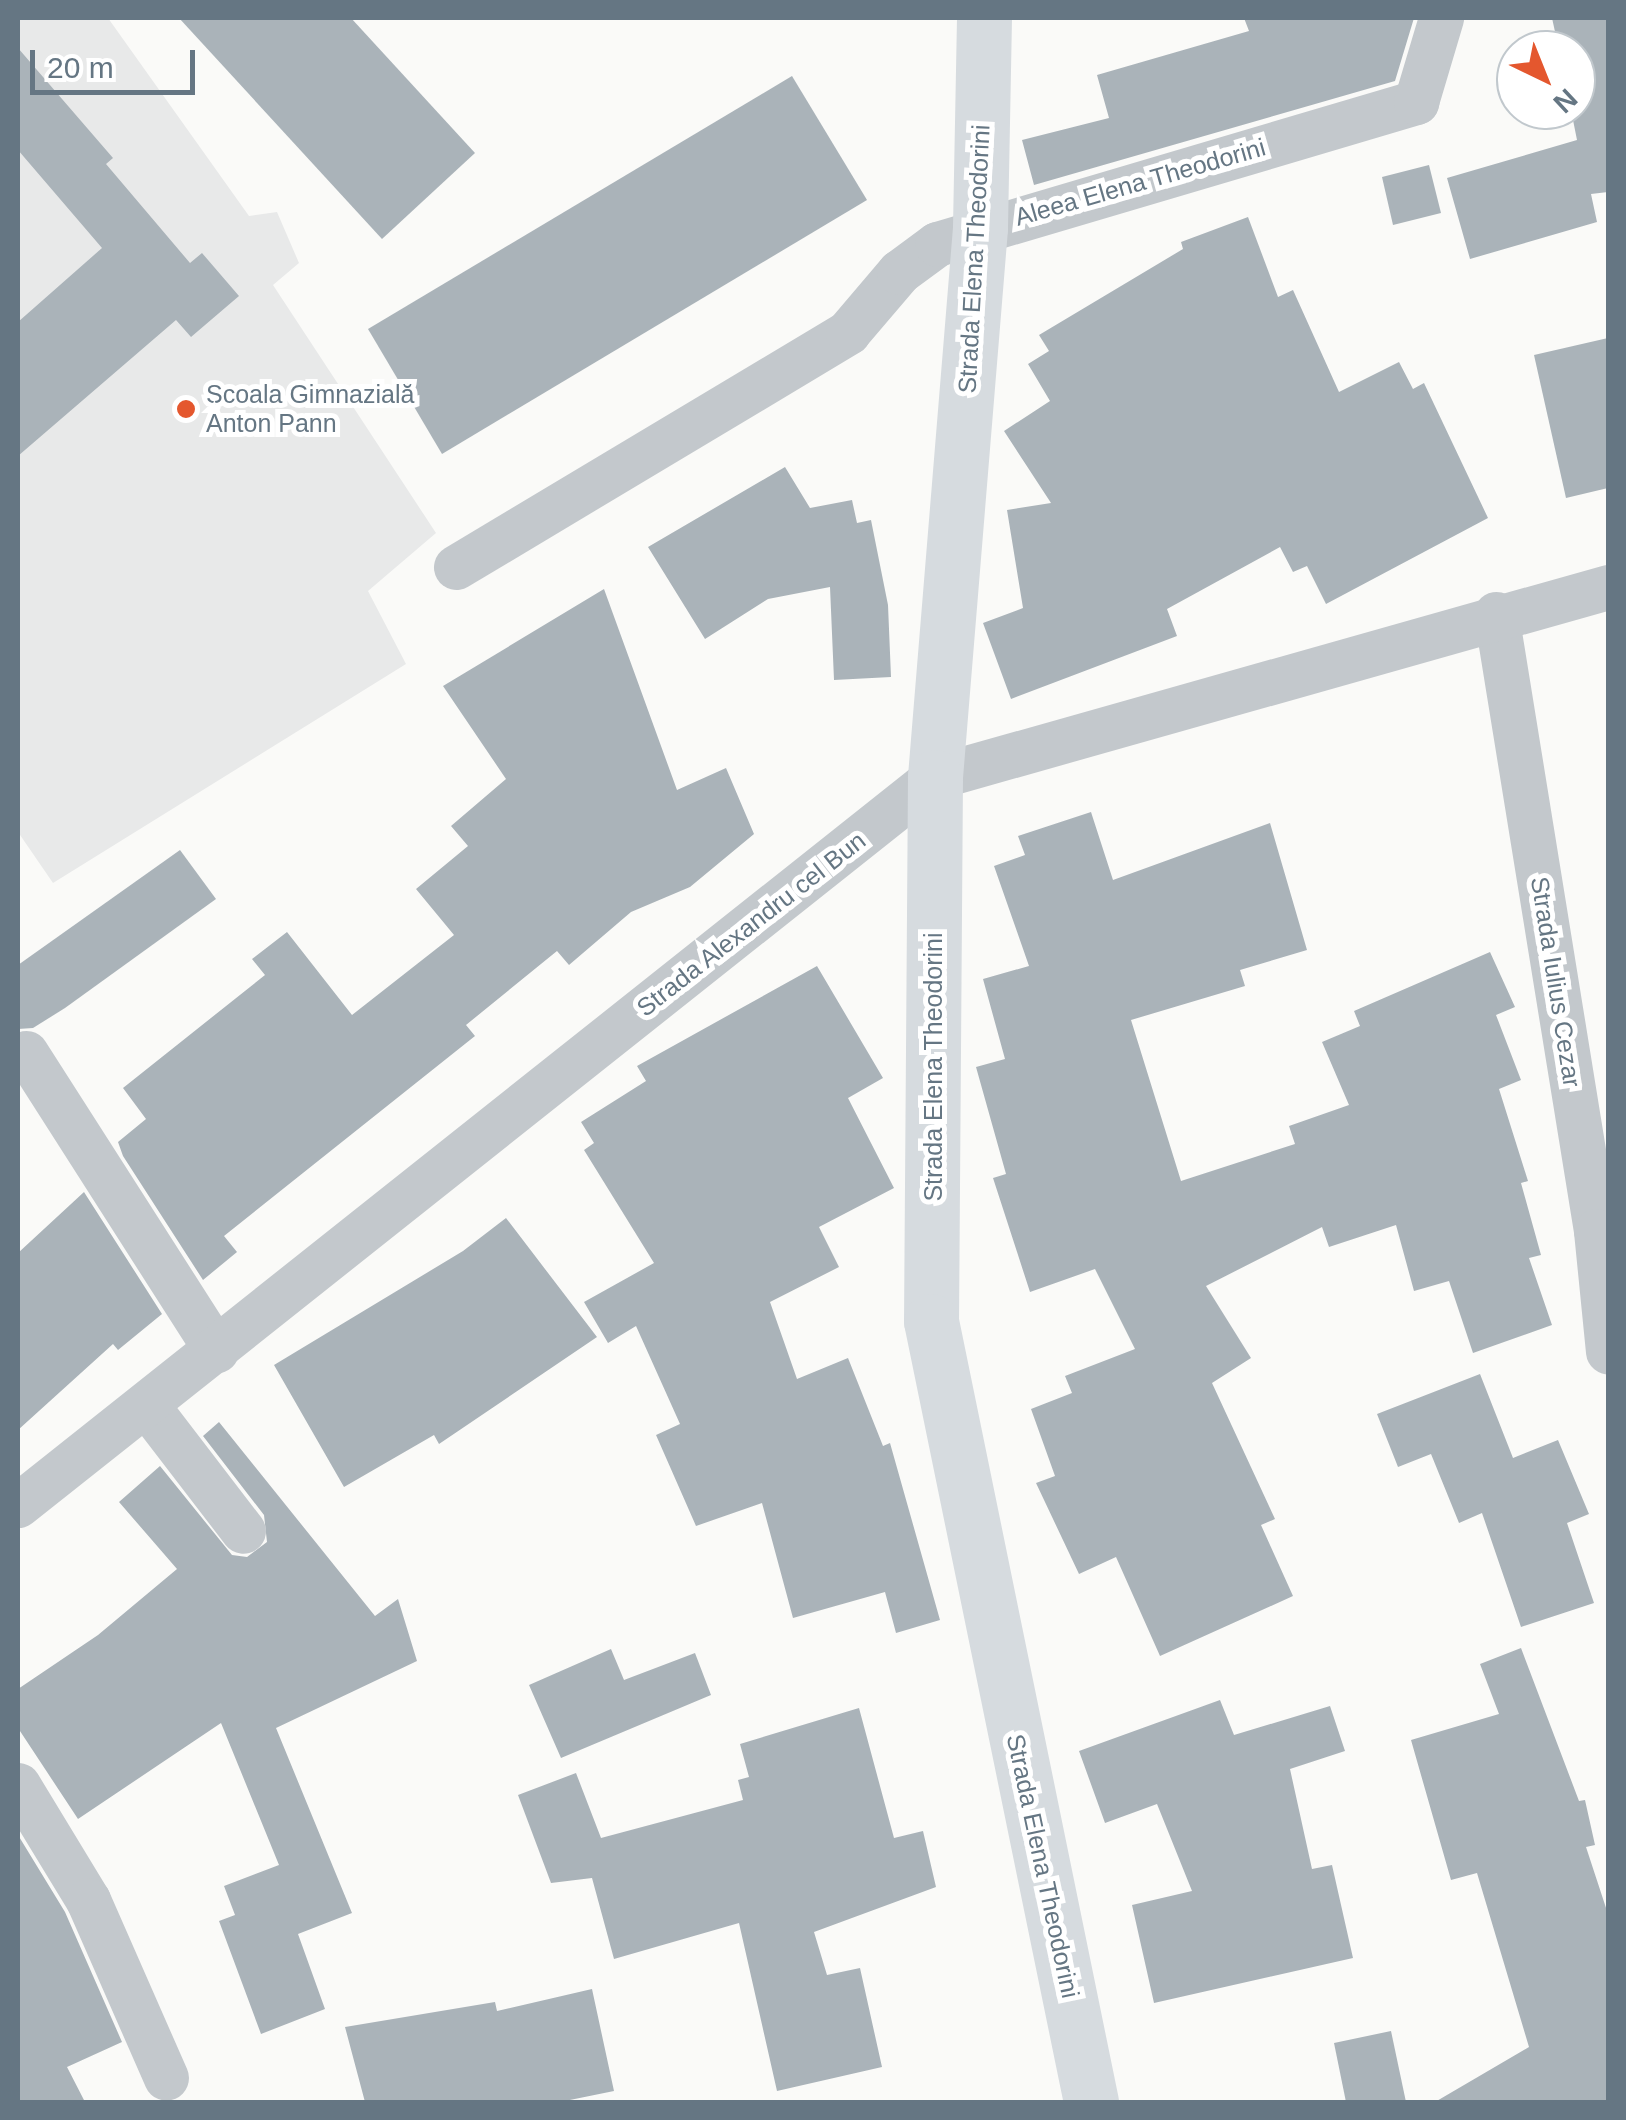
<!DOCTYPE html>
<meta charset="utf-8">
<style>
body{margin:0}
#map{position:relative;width:1626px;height:2120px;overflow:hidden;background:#fafaf8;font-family:Helvetica,sans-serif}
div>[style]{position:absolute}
.built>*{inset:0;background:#e8e9e9}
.building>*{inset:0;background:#aab3b9}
.street>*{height:45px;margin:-22.5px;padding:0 22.5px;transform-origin:22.5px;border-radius:22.5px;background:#c3c8cc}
.secondary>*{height:55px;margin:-27.5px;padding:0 27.5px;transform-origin:27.5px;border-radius:27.5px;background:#d6dbdf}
.dots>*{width:28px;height:28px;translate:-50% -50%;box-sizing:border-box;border:5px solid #fff;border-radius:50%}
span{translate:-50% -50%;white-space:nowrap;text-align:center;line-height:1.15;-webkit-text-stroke:10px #fff;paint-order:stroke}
.street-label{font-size:25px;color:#657683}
.poi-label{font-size:25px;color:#657683}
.left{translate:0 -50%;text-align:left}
.frame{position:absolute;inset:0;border:20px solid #657683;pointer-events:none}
.north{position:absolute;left:1496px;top:30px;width:100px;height:100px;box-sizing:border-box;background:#fff;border:2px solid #c1c8cd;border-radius:50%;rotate:137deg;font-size:28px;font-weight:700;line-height:40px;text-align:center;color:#657683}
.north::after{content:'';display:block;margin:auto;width:35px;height:45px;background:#e4572e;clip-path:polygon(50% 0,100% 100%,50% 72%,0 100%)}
.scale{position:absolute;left:30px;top:50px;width:165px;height:45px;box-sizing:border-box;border:5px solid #657683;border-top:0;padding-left:12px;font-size:30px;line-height:35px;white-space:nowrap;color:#657683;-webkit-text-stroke:8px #fff;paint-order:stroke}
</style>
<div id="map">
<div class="built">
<div style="clip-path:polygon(18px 18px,108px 18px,249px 216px,277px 212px,299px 263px,273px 285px,436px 533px,368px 591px,406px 664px,53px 883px,18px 832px)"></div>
</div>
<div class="building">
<div style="clip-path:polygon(179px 18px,351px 18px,475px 153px,382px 239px)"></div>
<div style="clip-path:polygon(1244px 18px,1414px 18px,1395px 81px,1034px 185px,1022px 140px,1109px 118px,1097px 75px,1249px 31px)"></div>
<div style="clip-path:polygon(1552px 18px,1608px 18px,1608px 192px,1591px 194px,1597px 222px,1470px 259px,1447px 178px,1577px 140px,1571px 110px,1576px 110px,1576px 50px,1559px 50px)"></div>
<div style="clip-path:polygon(18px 48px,113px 158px,106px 164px,190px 263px,202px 253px,239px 296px,191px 337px,176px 320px,18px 456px,18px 322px,102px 248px,18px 150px)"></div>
<div style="clip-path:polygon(792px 76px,867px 200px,442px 454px,368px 329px)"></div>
<div style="clip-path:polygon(1429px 165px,1441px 213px,1393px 225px,1382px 177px)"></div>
<div style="clip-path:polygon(1248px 217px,1278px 297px,1293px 290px,1339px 392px,1399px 362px,1413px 389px,1424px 383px,1488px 518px,1326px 604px,1307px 566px,1293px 572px,1280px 547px,1167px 609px,1177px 636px,1011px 699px,983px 623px,1023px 608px,1007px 510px,1051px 503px,1004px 431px,1050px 401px,1028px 364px,1049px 351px,1039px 335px,1183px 249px,1181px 242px)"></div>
<div style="clip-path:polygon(1608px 338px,1608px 488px,1566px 498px,1534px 355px)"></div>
<div style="clip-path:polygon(785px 467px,810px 508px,852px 500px,857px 523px,871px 520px,888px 605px,891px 677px,834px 680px,830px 587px,768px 599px,705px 639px,648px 547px)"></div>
<div style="clip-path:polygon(604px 589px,677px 790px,726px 768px,754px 834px,690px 887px,631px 912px,569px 965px,557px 951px,466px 1025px,475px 1036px,224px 1236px,237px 1252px,203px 1280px,123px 1156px,118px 1142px,146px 1119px,123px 1088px,265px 975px,252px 959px,287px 932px,352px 1015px,454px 935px,416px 889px,468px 846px,451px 826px,506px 779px,443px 686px)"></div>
<div style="clip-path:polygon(1091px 812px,1113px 880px,1270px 823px,1307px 950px,1240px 970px,1245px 986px,1131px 1020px,1181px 1181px,1295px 1144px,1289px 1126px,1349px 1105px,1322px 1042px,1360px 1026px,1354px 1011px,1490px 952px,1515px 1007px,1496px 1015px,1521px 1080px,1499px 1089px,1528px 1181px,1521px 1183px,1541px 1255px,1529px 1258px,1552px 1325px,1473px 1353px,1449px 1281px,1414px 1291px,1396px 1225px,1329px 1247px,1322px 1227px,1206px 1286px,1251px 1358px,1212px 1383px,1275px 1519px,1261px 1525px,1293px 1596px,1160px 1656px,1116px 1557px,1079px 1574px,1036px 1483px,1055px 1476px,1031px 1409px,1072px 1393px,1065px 1376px,1135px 1349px,1095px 1269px,1030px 1292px,993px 1178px,1006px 1174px,976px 1067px,1005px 1059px,983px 979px,1029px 966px,994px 866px,1025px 855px,1018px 836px)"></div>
<div style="clip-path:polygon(180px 850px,216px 899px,65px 1008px,33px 1028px,18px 1029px,18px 965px)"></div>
<div style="clip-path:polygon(817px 966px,883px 1078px,848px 1098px,894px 1188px,819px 1227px,839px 1267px,770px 1302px,797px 1379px,848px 1358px,883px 1446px,890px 1443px,940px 1620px,896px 1633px,885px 1592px,793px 1618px,762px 1503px,696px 1526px,656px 1435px,680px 1424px,636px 1326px,608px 1343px,584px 1302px,654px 1263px,584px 1150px,594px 1143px,581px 1122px,646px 1081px,637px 1066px)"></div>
<div style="clip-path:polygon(84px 1192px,162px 1314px,118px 1350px,113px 1344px,18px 1430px,18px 1253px)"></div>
<div style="clip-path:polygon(506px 1218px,597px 1337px,439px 1444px,434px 1435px,344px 1487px,274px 1365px,463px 1251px)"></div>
<div style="clip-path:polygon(1480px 1374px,1513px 1458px,1558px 1440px,1589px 1514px,1567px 1523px,1594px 1603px,1521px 1627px,1482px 1513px,1459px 1523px,1431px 1454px,1398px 1467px,1377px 1414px)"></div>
<div style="clip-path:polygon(219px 1422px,375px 1616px,398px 1599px,417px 1661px,276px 1728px,352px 1913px,298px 1934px,325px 2009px,261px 2034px,219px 1921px,235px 1915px,224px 1886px,279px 1865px,221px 1723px,78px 1819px,18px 1728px,18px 1689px,98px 1635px,177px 1569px,119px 1502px,160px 1466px,232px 1555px,247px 1557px,267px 1542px,264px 1515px,203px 1436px)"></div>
<div style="clip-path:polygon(1521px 1648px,1579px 1801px,1585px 1800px,1595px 1845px,1586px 1847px,1608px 1914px,1608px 2102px,1435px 2102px,1529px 2047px,1477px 1873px,1451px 1880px,1411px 1740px,1499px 1714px,1480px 1664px)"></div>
<div style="clip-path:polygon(611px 1649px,624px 1680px,695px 1653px,711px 1695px,561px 1758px,529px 1685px)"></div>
<div style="clip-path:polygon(1220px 1700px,1234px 1735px,1330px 1706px,1345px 1751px,1290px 1769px,1312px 1869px,1332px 1865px,1353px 1958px,1154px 2003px,1132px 1905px,1192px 1891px,1157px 1804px,1105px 1823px,1079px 1751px)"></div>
<div style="clip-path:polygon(859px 1708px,894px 1838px,923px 1831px,936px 1887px,814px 1932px,827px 1975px,860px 1968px,882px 2067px,777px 2091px,739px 1923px,614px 1959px,592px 1878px,551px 1883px,518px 1795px,576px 1773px,601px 1838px,743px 1800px,738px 1780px,749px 1777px,740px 1744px)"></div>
<div style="clip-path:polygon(18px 1835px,65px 1912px,122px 2042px,67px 2067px,85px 2102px,18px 2102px)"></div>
<div style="clip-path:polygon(592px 1989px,614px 2091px,560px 2102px,365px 2102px,345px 2027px,495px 2002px,497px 2011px)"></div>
<div style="clip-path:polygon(1391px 2031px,1406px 2102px,1346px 2102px,1334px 2043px)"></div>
</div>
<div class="street">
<div style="left:456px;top:567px;width:457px;rotate:-30.9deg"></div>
<div style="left:848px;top:332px;width:79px;rotate:-49.6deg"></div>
<div style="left:899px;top:272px;width:47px;rotate:-36.4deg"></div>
<div style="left:937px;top:244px;width:500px;rotate:-16.5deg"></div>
<div style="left:1416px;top:102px;width:88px;rotate:-73.4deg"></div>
<div style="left:1496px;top:614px;width:625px;rotate:80.79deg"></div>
<div style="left:1596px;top:1231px;width:121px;rotate:84.3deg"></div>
<div style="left:26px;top:1053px;width:353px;rotate:57.4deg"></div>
<div style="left:148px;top:1407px;width:156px;rotate:52.5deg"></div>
<div style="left:18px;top:1505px;width:1171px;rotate:-38.45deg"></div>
<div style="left:935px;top:777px;width:699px;rotate:-15.77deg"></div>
<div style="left:18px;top:1785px;width:135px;rotate:58.7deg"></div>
<div style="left:88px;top:1900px;width:194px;rotate:66.3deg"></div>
</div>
<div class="secondary">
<div style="left:984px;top:18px;width:210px;rotate:91.1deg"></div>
<div style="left:980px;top:228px;width:551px;rotate:94.69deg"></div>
<div style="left:935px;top:777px;width:544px;rotate:90.42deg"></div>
<div style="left:931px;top:1321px;width:797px;rotate:78.42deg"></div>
</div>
<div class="dots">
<div style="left:186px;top:409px;background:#e4572e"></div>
</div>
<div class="street-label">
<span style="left:1140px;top:182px;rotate:-16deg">Aleea Elena Theodorini</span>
<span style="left:974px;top:259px;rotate:-87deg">Strada Elena Theodorini</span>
<span style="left:751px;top:924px;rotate:-38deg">Strada Alexandru cel Bun</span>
<span style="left:1556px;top:982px;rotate:81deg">Strada Iulius Cezar</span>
<span style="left:933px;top:1067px;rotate:-90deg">Strada Elena Theodorini</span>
<span style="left:1043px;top:1866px;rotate:78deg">Strada Elena Theodorini</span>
</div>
<div class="poi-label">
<span class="left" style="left:206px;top:409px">Școala Gimnazială<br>Anton Pann</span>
</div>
<div class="frame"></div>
<div class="north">N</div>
<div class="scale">20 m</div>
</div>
